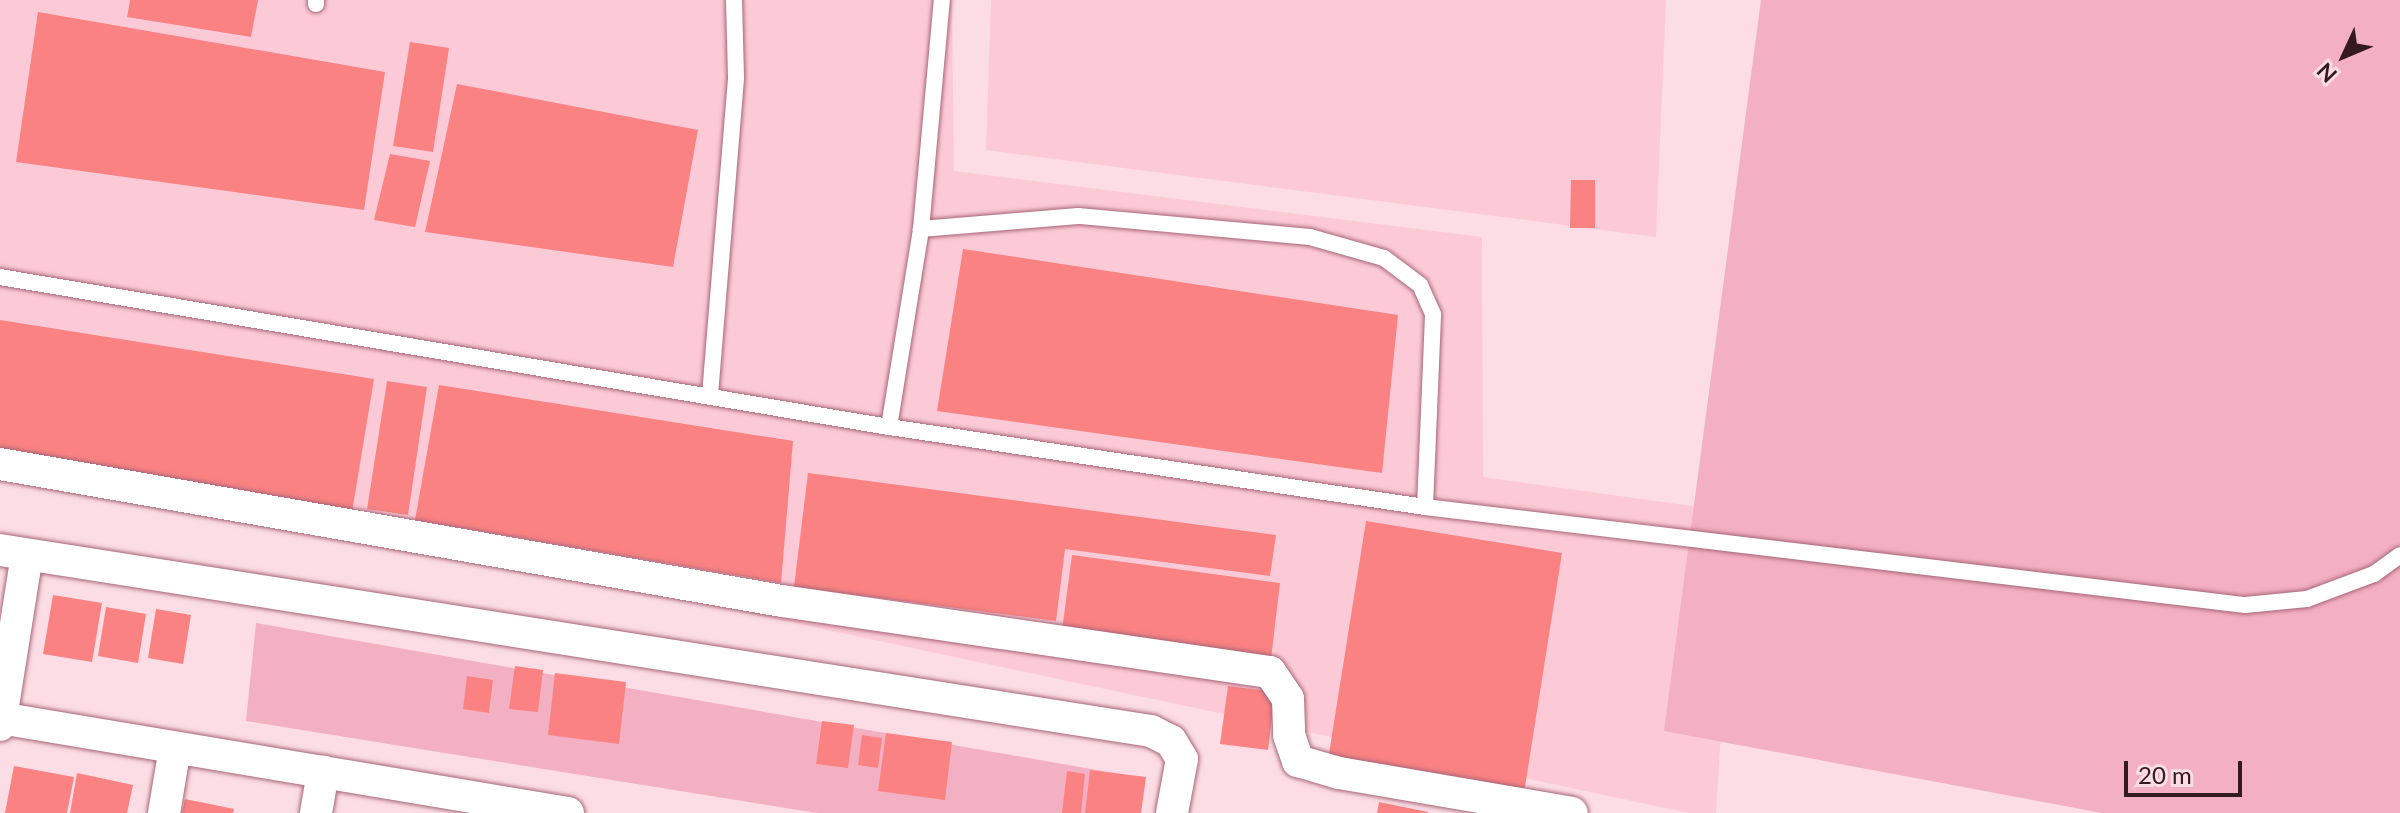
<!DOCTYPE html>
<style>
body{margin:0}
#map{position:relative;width:2400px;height:813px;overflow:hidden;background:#fcdde5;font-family:Lato,sans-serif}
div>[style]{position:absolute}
.built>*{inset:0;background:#fccad7}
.green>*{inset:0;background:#f4b0c3}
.building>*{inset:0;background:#fa8282}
.roads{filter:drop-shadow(0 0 2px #a76579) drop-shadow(0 0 2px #a76579)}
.lane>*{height:16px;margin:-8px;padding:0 8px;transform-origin:8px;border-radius:8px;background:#fff}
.street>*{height:32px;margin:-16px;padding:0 16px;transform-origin:16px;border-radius:16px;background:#fff}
span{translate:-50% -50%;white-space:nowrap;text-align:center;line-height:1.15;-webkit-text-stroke:8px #fcdde5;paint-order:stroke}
.north{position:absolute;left:2304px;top:16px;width:80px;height:80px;-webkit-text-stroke:6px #fcdde5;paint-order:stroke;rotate:226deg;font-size:22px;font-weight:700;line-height:32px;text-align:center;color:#341921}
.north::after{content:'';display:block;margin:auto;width:28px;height:36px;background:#341921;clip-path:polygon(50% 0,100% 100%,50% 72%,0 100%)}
.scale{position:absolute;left:2124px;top:761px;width:118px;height:36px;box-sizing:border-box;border:4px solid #341921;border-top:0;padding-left:10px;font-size:24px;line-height:28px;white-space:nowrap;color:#341921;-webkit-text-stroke:6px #fcdde5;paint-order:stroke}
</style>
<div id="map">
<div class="built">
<div style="clip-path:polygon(0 0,952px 0,954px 171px,1482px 237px,1483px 477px,1735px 512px,1716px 813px,1689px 813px,0 454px)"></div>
<div style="clip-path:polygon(991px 0,1666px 0,1656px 237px,986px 150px)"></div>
</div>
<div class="green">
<div style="clip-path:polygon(1761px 0,2400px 0,2400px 813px,2102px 813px,1664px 731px)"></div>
<div style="clip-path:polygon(256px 623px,1114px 773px,1112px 813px,817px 813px,246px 721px)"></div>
</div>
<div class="building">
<div style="clip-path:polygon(130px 0,258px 0,251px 37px,127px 17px)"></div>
<div style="clip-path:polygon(38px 12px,385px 72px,364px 210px,16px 162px)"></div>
<div style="clip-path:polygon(410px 42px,449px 48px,433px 152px,393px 146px)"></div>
<div style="clip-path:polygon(457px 84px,698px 130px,673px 267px,425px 232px)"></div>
<div style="clip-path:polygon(390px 154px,430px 161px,415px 227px,374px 220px)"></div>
<div style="clip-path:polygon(1571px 180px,1595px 180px,1595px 228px,1570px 228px)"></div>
<div style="clip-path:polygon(963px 249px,1398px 315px,1382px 473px,937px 411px)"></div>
<div style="clip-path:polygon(0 320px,374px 379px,352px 512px,0 450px)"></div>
<div style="clip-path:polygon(387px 381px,427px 387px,408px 515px,367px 509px)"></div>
<div style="clip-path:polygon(439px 385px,793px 441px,781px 583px,415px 520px)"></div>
<div style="clip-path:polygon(808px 473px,1276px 535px,1270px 576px,1065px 549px,1056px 621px,794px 587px)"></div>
<div style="clip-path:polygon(1366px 521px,1562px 553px,1524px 793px,1328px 760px)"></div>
<div style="clip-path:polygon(1072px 555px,1280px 583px,1271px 659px,1062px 631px)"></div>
<div style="clip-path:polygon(53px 595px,102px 603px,92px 662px,43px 654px)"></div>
<div style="clip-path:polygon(106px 607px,146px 614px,138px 663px,98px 656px)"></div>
<div style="clip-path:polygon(156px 609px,191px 615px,183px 664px,148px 658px)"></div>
<div style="clip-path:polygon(515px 666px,543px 670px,538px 712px,509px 709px)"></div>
<div style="clip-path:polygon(555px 673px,626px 682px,619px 744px,548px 735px)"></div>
<div style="clip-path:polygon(467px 676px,493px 680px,489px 713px,463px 709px)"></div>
<div style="clip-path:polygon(1228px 686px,1275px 692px,1268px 750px,1220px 744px)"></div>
<div style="clip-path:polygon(822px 721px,854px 725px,848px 768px,816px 764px)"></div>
<div style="clip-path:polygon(886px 733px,952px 742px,945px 800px,878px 791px)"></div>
<div style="clip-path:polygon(862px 735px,882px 738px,878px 768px,858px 765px)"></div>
<div style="clip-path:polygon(14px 766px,74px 777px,67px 813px,5px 813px)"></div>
<div style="clip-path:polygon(1090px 770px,1146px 777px,1141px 813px,1085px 813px)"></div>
<div style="clip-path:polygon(1067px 771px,1085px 774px,1081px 813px,1062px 813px)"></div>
<div style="clip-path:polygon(77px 773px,133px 785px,127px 813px,70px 813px)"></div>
<div style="clip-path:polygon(185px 799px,234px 809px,233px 813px,182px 813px)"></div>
<div style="clip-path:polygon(1379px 802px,1428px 812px,1428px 813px,1377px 813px)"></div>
</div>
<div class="roads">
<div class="lane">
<div style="left:316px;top:4px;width:4px;rotate:-90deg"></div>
<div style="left:0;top:277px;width:902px;rotate:9.58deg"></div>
<div style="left:889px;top:427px;width:542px;rotate:8.49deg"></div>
<div style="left:1425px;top:507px;width:193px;rotate:-87.6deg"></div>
<div style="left:1433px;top:314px;width:32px;rotate:-114deg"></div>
<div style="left:1420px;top:285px;width:45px;rotate:-143.1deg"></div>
<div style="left:1384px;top:258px;width:77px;rotate:-164.2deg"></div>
<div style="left:1310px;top:237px;width:233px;rotate:-174.8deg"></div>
<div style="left:1078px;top:216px;width:158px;rotate:175.3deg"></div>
<div style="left:710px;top:395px;width:319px;rotate:-85.3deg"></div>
<div style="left:736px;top:77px;width:77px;rotate:-91.5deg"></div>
<div style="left:889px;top:427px;width:201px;rotate:-80.8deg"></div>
<div style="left:921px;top:229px;width:230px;rotate:-84.8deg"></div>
<div style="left:1425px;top:507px;width:826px;rotate:6.82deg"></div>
<div style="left:2245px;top:605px;width:62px;rotate:-5.5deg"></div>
<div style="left:2307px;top:599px;width:72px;rotate:-20.5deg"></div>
<div style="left:2374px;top:574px;width:32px;rotate:-36deg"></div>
</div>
<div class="street">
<div style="left:0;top:464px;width:794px;rotate:9.94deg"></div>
<div style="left:782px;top:601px;width:493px;rotate:8.3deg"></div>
<div style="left:1270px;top:672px;width:32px;rotate:56deg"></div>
<div style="left:1288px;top:699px;width:36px;rotate:88deg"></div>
<div style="left:1289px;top:735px;width:28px;rotate:71deg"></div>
<div style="left:1298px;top:761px;width:43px;rotate:16.3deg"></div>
<div style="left:1339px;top:773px;width:236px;rotate:9.7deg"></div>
<div style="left:0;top:550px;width:1165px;rotate:8.94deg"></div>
<div style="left:1151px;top:731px;width:22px;rotate:27deg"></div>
<div style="left:1171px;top:741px;width:21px;rotate:59deg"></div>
<div style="left:1182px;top:759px;width:55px;rotate:100.5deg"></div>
<div style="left:0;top:718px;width:576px;rotate:9.5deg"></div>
<div style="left:0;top:725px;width:172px;rotate:-81deg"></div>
<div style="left:164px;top:813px;width:66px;rotate:-80.4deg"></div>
<div style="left:316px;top:813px;width:42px;rotate:-80.3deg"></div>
</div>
</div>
<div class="north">N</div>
<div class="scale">20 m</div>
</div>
